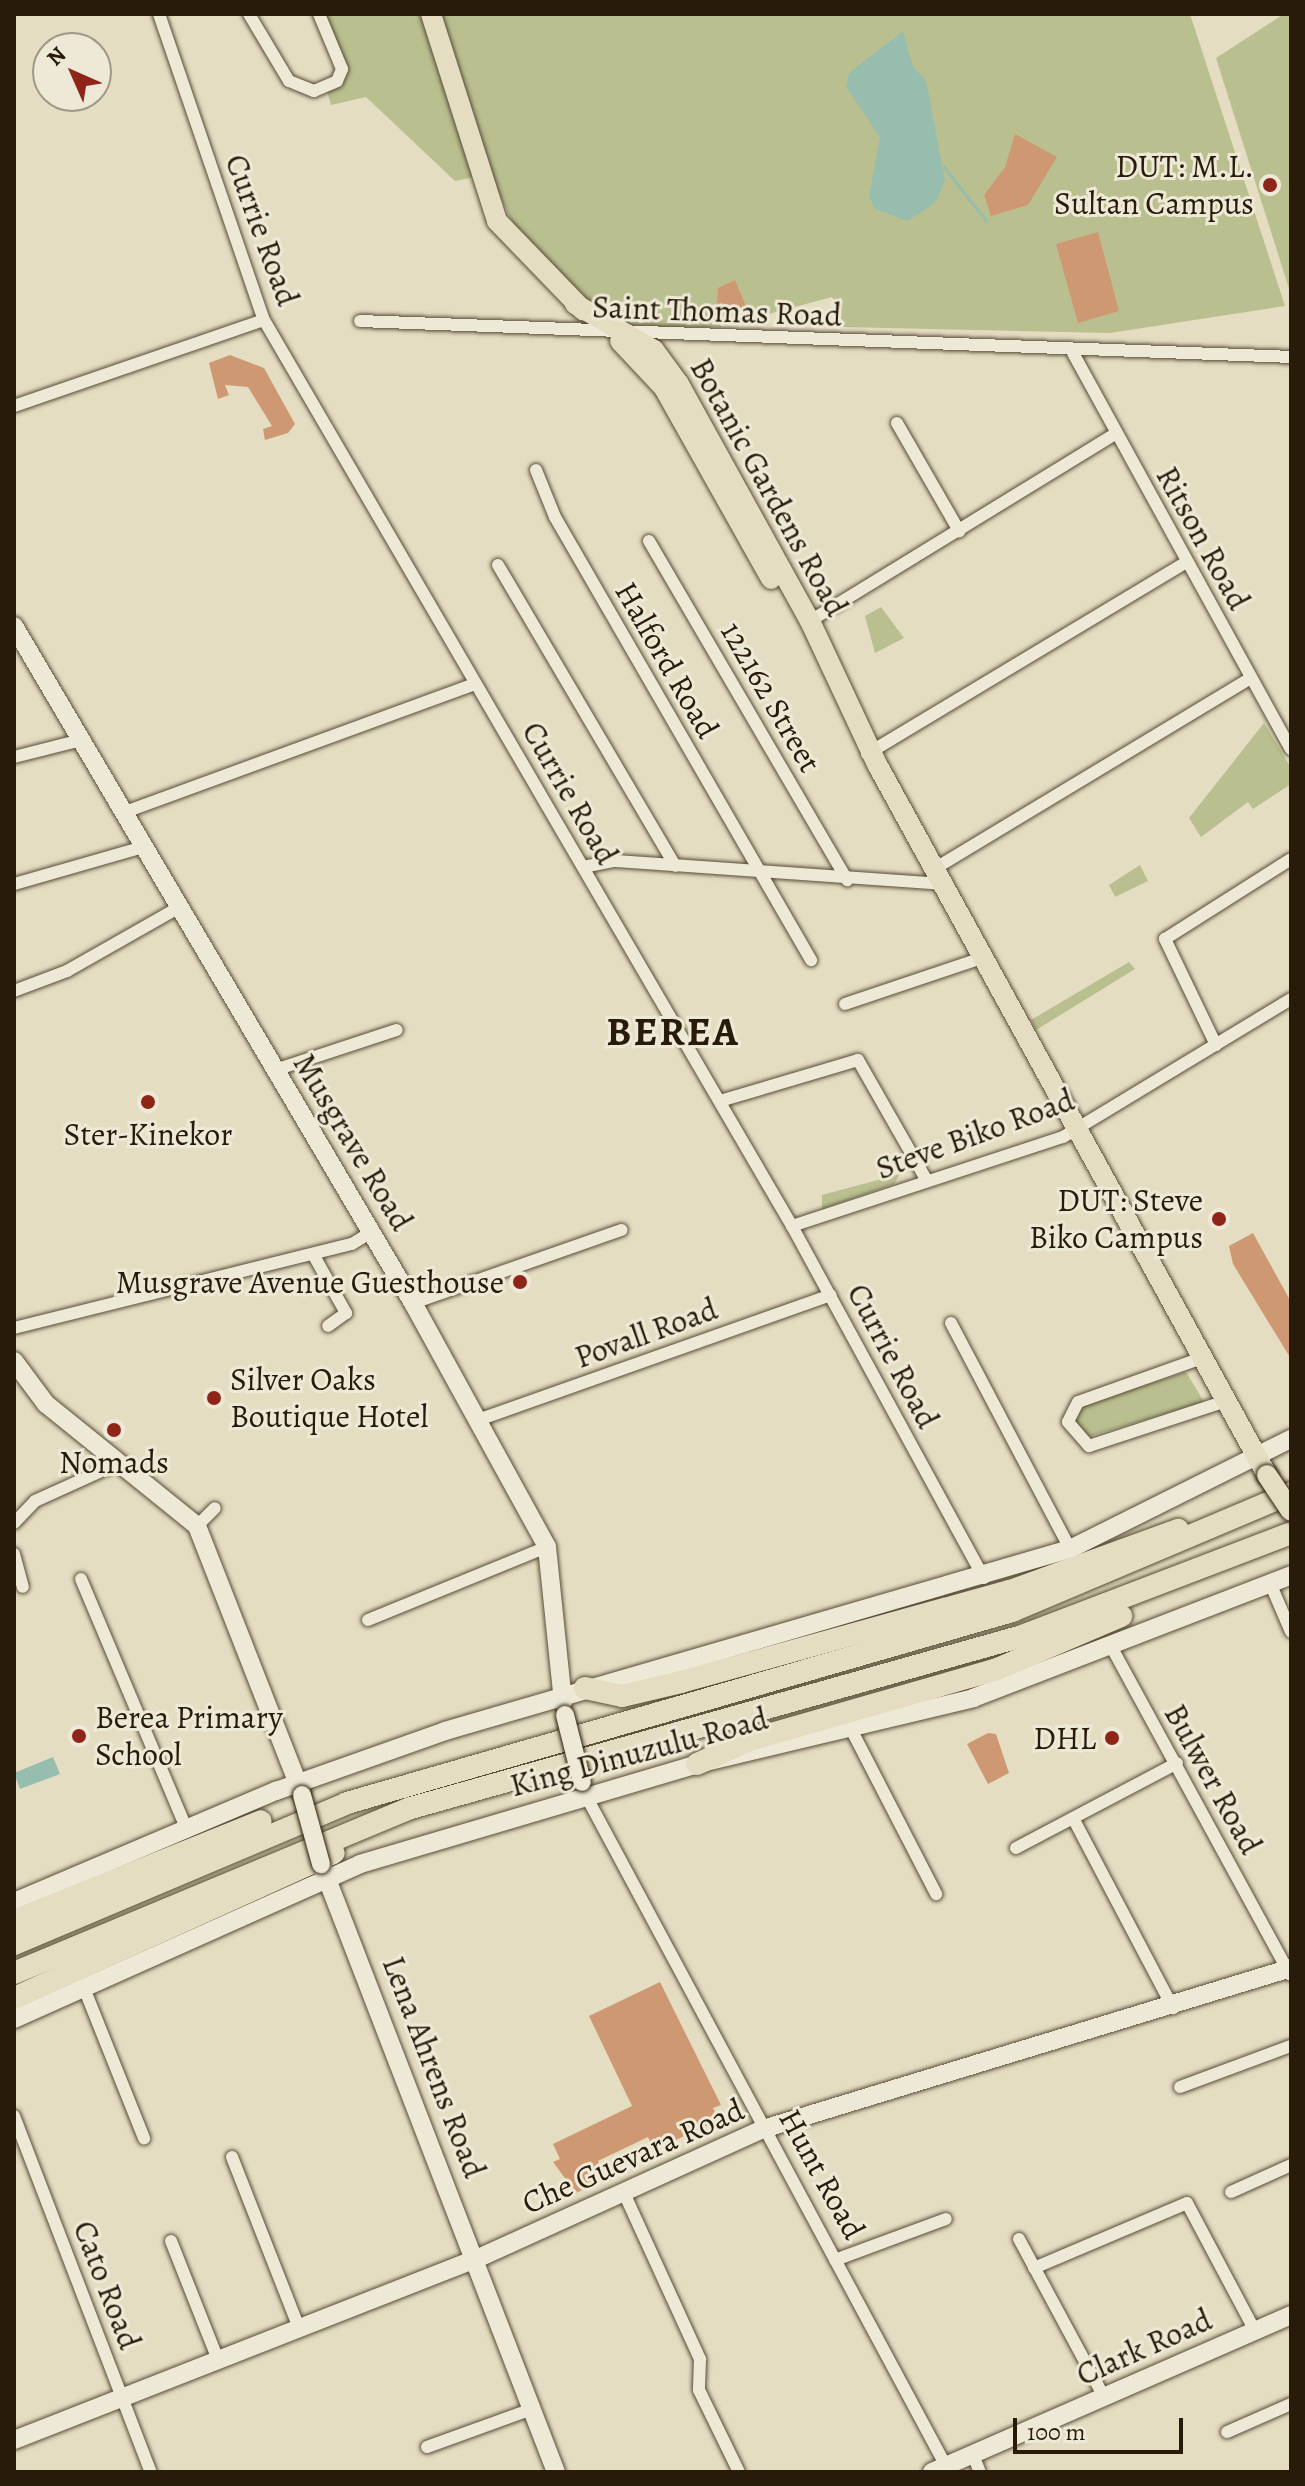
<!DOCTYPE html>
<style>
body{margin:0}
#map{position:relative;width:1305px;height:2486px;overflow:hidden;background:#e5ddc2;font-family:Alegreya,serif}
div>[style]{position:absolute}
.green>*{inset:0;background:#babf8f}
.water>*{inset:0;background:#97bdae}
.stream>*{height:3px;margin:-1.5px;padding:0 1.5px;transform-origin:1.5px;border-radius:1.5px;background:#97bdae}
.building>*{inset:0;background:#ce9873}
.roads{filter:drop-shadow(0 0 2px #574c37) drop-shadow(0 0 2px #574c37)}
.street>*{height:12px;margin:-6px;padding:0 6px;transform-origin:6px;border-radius:6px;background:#eee9d7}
.secondary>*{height:18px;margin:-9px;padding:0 9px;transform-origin:9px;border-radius:9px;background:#eee9d7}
.primary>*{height:20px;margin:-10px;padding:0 10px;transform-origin:10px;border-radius:10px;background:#e5ddc2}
.highway>*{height:22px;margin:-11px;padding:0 11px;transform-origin:11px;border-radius:11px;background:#e5ddc2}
.bridges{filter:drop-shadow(0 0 2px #281b09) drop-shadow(0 0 2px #281b09)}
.secondary-bridge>*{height:18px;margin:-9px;padding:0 9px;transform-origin:9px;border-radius:9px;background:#eee9d7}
.primary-bridge>*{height:20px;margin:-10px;padding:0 10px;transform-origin:10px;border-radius:10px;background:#e5ddc2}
.dots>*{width:22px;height:22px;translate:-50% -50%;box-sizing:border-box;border:4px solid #eee9d7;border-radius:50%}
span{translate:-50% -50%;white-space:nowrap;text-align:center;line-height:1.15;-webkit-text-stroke:6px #eee9d7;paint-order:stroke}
.poi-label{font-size:32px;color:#281b09}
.right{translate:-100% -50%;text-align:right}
.left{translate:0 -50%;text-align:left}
.street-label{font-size:32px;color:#281b09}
.district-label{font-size:40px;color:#281b09;font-weight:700;letter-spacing:2px}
.frame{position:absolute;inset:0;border:16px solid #281b09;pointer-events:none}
.north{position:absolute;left:32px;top:32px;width:80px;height:80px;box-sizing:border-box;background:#eee9d7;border:2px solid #9f9785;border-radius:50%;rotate:315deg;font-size:22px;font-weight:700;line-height:32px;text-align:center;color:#281b09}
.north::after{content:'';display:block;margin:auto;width:28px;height:36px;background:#8f2418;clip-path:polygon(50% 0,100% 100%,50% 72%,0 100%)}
.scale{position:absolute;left:1013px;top:2418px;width:170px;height:36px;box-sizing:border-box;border:4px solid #281b09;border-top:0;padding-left:10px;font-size:24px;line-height:28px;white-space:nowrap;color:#281b09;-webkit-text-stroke:6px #eee9d7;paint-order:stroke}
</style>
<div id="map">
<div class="green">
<div style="clip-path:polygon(321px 14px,1190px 14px,1285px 306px,1110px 333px,844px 327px,832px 297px,720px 327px,613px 328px,531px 260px,489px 174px,455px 181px,366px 97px,331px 105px,327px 91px,340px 80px)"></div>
<div style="clip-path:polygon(1284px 14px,1291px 14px,1291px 295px,1216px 58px)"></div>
<div style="clip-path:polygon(881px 607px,904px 638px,875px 653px,865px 616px)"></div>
<div style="clip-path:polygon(1264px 723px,1291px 768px,1291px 784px,1253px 809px,1248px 802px,1201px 837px,1189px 818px)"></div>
<div style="clip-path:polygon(1140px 865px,1148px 881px,1115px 897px,1109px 885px)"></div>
<div style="clip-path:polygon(1129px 962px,1135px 969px,1036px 1030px,1031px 1020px)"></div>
<div style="clip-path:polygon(900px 1174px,894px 1184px,822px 1209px,822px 1195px)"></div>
<div style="clip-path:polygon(1186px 1372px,1204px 1402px,1084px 1438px,1074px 1419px,1078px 1407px)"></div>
</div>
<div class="water">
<div style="clip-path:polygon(903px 31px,913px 67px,926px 80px,945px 181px,935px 203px,907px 221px,875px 209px,869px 196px,880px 137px,846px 87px,849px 73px)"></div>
<div style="clip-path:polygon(53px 1757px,60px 1774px,20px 1789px,14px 1773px)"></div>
</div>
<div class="stream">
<div style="left:944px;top:167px;width:68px;rotate:52.1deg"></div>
</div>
<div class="building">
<div style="clip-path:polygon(1015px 134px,1057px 157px,1028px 205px,991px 216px,984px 195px,1005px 167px)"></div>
<div style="clip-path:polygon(1098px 232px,1119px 311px,1078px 323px,1056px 244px)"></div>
<div style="clip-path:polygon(735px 280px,748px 311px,716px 318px,718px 288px)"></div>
<div style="clip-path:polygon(230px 355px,264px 368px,295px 424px,288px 433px,265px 440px,263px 429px,272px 426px,248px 387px,225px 385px,229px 395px,218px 399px,209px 363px)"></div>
<div style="clip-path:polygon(1253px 1233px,1291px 1302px,1291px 1359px,1233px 1264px,1229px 1246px)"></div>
<div style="clip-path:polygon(988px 1733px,996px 1734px,1009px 1773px,988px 1784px,967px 1744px)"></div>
<div style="clip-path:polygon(660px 1982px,721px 2105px,713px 2108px,719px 2120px,654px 2150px,648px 2137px,598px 2161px,607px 2178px,576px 2193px,553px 2162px,560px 2159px,553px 2144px,632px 2106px,589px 2016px)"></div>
</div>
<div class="roads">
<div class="street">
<div style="left:159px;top:14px;width:324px;rotate:71.1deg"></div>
<div style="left:264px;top:320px;width:1049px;rotate:59.77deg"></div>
<div style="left:792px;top:1226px;width:401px;rotate:61.4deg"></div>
<div style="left:249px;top:14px;width:78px;rotate:59.2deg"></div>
<div style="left:289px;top:81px;width:27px;rotate:22deg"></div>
<div style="left:314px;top:91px;width:25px;rotate:-23deg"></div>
<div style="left:337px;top:81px;width:13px;rotate:-67deg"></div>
<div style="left:342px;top:69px;width:60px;rotate:-112.7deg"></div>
<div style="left:360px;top:321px;width:932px;rotate:2.21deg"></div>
<div style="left:1073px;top:353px;width:452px;rotate:61.2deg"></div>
<div style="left:14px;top:406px;width:264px;rotate:-19deg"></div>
<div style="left:897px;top:423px;width:125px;rotate:60.1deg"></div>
<div style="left:536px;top:470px;width:51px;rotate:68deg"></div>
<div style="left:555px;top:517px;width:512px;rotate:59.98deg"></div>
<div style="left:649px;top:541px;width:393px;rotate:59.7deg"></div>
<div style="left:498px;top:565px;width:349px;rotate:59.5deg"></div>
<div style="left:810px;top:621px;width:358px;rotate:-31.5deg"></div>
<div style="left:867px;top:754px;width:373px;rotate:-31deg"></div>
<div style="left:14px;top:757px;width:69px;rotate:-14.2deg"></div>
<div style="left:125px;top:812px;width:373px;rotate:-20.1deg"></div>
<div style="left:583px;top:867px;width:33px;rotate:-11deg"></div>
<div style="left:615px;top:861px;width:329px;rotate:4deg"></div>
<div style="left:934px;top:869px;width:370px;rotate:-31.1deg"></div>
<div style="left:14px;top:884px;width:134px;rotate:-16deg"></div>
<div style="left:14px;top:991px;width:57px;rotate:-20.7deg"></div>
<div style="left:67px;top:971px;width:128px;rotate:-29.6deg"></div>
<div style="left:845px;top:1004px;width:145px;rotate:-18.6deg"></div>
<div style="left:1216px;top:1045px;width:118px;rotate:-115.7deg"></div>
<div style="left:1165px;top:939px;width:149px;rotate:-32.4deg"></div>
<div style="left:275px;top:1070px;width:128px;rotate:-18.2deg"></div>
<div style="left:720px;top:1101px;width:144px;rotate:-16.5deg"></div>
<div style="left:858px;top:1060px;width:139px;rotate:60.3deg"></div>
<div style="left:792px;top:1226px;width:285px;rotate:-18.2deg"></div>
<div style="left:1063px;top:1137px;width:267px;rotate:-31.2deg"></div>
<div style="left:313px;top:1254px;width:68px;rotate:60.8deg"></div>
<div style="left:346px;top:1313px;width:22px;rotate:144deg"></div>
<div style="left:413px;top:1303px;width:221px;rotate:-19.3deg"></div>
<div style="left:951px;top:1323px;width:255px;rotate:62.2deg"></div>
<div style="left:14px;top:1328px;width:348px;rotate:-14deg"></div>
<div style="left:352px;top:1244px;width:22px;rotate:-32deg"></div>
<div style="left:1199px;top:1359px;width:128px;rotate:160.4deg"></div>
<div style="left:1078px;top:1402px;width:22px;rotate:117deg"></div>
<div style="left:1068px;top:1422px;width:32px;rotate:49deg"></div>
<div style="left:1089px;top:1446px;width:141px;rotate:-18.2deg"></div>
<div style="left:478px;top:1420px;width:374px;rotate:-19.5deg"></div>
<div style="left:14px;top:1523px;width:30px;rotate:-46deg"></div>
<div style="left:35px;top:1501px;width:92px;rotate:-24.3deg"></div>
<div style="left:197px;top:1526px;width:25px;rotate:-45deg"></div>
<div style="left:14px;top:1554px;width:34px;rotate:75deg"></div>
<div style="left:81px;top:1579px;width:269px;rotate:67.1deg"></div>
<div style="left:1270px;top:1583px;width:53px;rotate:66.8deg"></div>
<div style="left:368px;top:1620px;width:193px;rotate:-22.2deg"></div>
<div style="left:1112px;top:1648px;width:372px;rotate:61.4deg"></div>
<div style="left:851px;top:1729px;width:186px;rotate:62.7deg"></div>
<div style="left:585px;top:1794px;width:763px;rotate:61.76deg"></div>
<div style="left:1073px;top:1818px;width:215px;rotate:62.2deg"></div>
<div style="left:1016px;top:1848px;width:182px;rotate:-27.8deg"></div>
<div style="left:84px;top:1988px;width:162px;rotate:68.2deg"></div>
<div style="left:1180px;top:2087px;width:118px;rotate:-20.3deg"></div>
<div style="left:14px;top:2116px;width:381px;rotate:69deg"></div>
<div style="left:232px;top:2157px;width:184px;rotate:68.6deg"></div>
<div style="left:1231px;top:2192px;width:66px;rotate:-24.2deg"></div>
<div style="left:624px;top:2193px;width:183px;rotate:65.4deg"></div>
<div style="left:700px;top:2359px;width:31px;rotate:92deg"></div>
<div style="left:699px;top:2390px;width:91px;rotate:64deg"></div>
<div style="left:1019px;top:2239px;width:179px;rotate:61.7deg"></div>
<div style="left:171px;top:2241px;width:128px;rotate:68.4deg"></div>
<div style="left:835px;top:2260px;width:118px;rotate:-20.3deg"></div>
<div style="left:1034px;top:2268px;width:166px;rotate:-23deg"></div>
<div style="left:1187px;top:2203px;width:145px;rotate:62deg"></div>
<div style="left:1227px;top:2432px;width:70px;rotate:-23.6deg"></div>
<div style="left:427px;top:2447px;width:112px;rotate:-19.9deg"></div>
<div style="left:973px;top:2455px;width:18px;rotate:68deg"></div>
</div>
<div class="secondary">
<div style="left:14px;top:626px;width:786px;rotate:59.49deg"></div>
<div style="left:413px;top:1303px;width:278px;rotate:61.2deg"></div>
<div style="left:547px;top:1547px;width:156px;rotate:84.1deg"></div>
<div style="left:14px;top:1361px;width:54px;rotate:53.3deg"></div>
<div style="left:46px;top:1404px;width:194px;rotate:38.9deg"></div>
<div style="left:197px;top:1526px;width:285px;rotate:68.6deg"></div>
<div style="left:322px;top:1866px;width:650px;rotate:68.89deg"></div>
<div style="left:14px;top:1902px;width:285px;rotate:-23deg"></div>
<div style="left:276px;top:1791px;width:179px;rotate:-19.5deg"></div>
<div style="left:445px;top:1731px;width:651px;rotate:-16.24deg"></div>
<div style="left:1070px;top:1549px;width:247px;rotate:-26.5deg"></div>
<div style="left:14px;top:2019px;width:379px;rotate:-24.1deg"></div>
<div style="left:360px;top:1864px;width:352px;rotate:-16.5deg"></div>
<div style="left:697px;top:1764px;width:284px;rotate:-13.4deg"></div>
<div style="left:973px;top:1698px;width:341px;rotate:-21.1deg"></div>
<div style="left:14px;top:2440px;width:494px;rotate:-21.4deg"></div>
<div style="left:474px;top:2260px;width:317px;rotate:-24.4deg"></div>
<div style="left:763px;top:2129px;width:552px;rotate:-16.96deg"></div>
<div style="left:932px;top:2472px;width:392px;rotate:-23.6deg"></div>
</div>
<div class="primary">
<div style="left:431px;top:14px;width:217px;rotate:72.3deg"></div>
<div style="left:497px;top:221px;width:124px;rotate:46deg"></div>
<div style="left:575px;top:304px;width:91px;rotate:30.2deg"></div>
<div style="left:654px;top:350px;width:42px;rotate:53.7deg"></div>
<div style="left:679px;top:384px;width:271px;rotate:61.1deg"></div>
<div style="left:810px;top:621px;width:160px;rotate:64.9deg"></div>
<div style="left:878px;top:766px;width:809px;rotate:61.25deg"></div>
<div style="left:620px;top:341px;width:64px;rotate:46.9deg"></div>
<div style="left:664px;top:388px;width:219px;rotate:60.7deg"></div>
</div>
<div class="highway">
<div style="left:585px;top:1688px;width:38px;rotate:12deg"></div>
<div style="left:622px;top:1696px;width:61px;rotate:-13.3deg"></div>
<div style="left:681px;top:1682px;width:341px;rotate:-15.5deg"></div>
<div style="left:1010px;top:1591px;width:179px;rotate:-20deg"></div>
<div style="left:697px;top:1764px;width:58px;rotate:-24.4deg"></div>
<div style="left:750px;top:1740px;width:257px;rotate:-16deg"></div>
<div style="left:997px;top:1669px;width:135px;rotate:-23.1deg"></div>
<div style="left:14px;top:1921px;width:266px;rotate:-22deg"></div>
<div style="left:14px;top:1944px;width:362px;rotate:-22.9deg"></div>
<div style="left:347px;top:1803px;width:692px;rotate:-16.1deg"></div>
<div style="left:1012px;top:1611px;width:303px;rotate:-22.9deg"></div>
<div style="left:14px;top:1973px;width:430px;rotate:-22.6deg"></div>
<div style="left:411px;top:1808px;width:632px;rotate:-15.71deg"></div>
<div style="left:1019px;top:1637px;width:291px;rotate:-20.9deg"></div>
<div style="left:14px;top:1998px;width:351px;rotate:-24.4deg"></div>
</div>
</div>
<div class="bridges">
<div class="secondary-bridge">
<div style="left:565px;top:1715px;width:69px;rotate:75.8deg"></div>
<div style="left:302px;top:1795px;width:72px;rotate:74.6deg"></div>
</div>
<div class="primary-bridge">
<div style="left:1267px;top:1475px;width:43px;rotate:56.3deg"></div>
</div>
</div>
<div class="dots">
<div style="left:1270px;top:185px;background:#8f2418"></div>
<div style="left:148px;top:1102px;background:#8f2418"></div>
<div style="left:1219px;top:1219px;background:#8f2418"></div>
<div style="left:520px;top:1282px;background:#8f2418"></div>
<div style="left:214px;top:1398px;background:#8f2418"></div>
<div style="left:114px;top:1430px;background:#8f2418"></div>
<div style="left:79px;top:1736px;background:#8f2418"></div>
<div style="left:1112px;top:1738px;background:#8f2418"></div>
</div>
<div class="poi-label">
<span class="right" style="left:1254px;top:185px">DUT: M.L.<br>Sultan Campus</span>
<span style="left:148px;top:1134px">Ster-Kinekor</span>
<span class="right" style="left:1203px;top:1219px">DUT: Steve<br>Biko Campus</span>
<span class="right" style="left:504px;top:1282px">Musgrave Avenue Guesthouse</span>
<span class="left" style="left:230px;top:1398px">Silver Oaks<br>Boutique Hotel</span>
<span style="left:114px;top:1462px">Nomads</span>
<span class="left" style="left:95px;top:1736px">Berea Primary<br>School</span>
<span class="right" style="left:1096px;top:1738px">DHL</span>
</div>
<div class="street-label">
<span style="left:262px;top:230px;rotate:70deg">Currie Road</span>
<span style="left:717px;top:311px;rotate:2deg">Saint Thomas Road</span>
<span style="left:769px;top:487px;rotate:61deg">Botanic Gardens Road</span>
<span style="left:1203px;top:538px;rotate:61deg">Ritson Road</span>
<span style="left:667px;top:660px;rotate:60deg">Halford Road</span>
<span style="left:771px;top:697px;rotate:60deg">122162 Street</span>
<span style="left:570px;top:793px;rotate:60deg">Currie Road</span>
<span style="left:975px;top:1134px;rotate:-20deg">Steve Biko Road</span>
<span style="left:353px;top:1142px;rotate:59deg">Musgrave Road</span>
<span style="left:646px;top:1333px;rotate:-20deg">Povall Road</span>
<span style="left:893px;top:1356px;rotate:62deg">Currie Road</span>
<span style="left:639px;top:1752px;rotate:-15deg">King Dinuzulu Road</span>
<span style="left:1213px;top:1779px;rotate:61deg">Bulwer Road</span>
<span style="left:434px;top:2067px;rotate:69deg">Lena Ahrens Road</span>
<span style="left:633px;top:2156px;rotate:-24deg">Che Guevara Road</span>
<span style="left:822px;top:2174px;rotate:61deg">Hunt Road</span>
<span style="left:107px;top:2285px;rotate:69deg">Cato Road</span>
<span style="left:1144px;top:2347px;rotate:-24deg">Clark Road</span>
</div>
<div class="district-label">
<span style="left:673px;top:1032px">BEREA</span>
</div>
<div class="frame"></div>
<div class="north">N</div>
<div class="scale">100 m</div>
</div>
